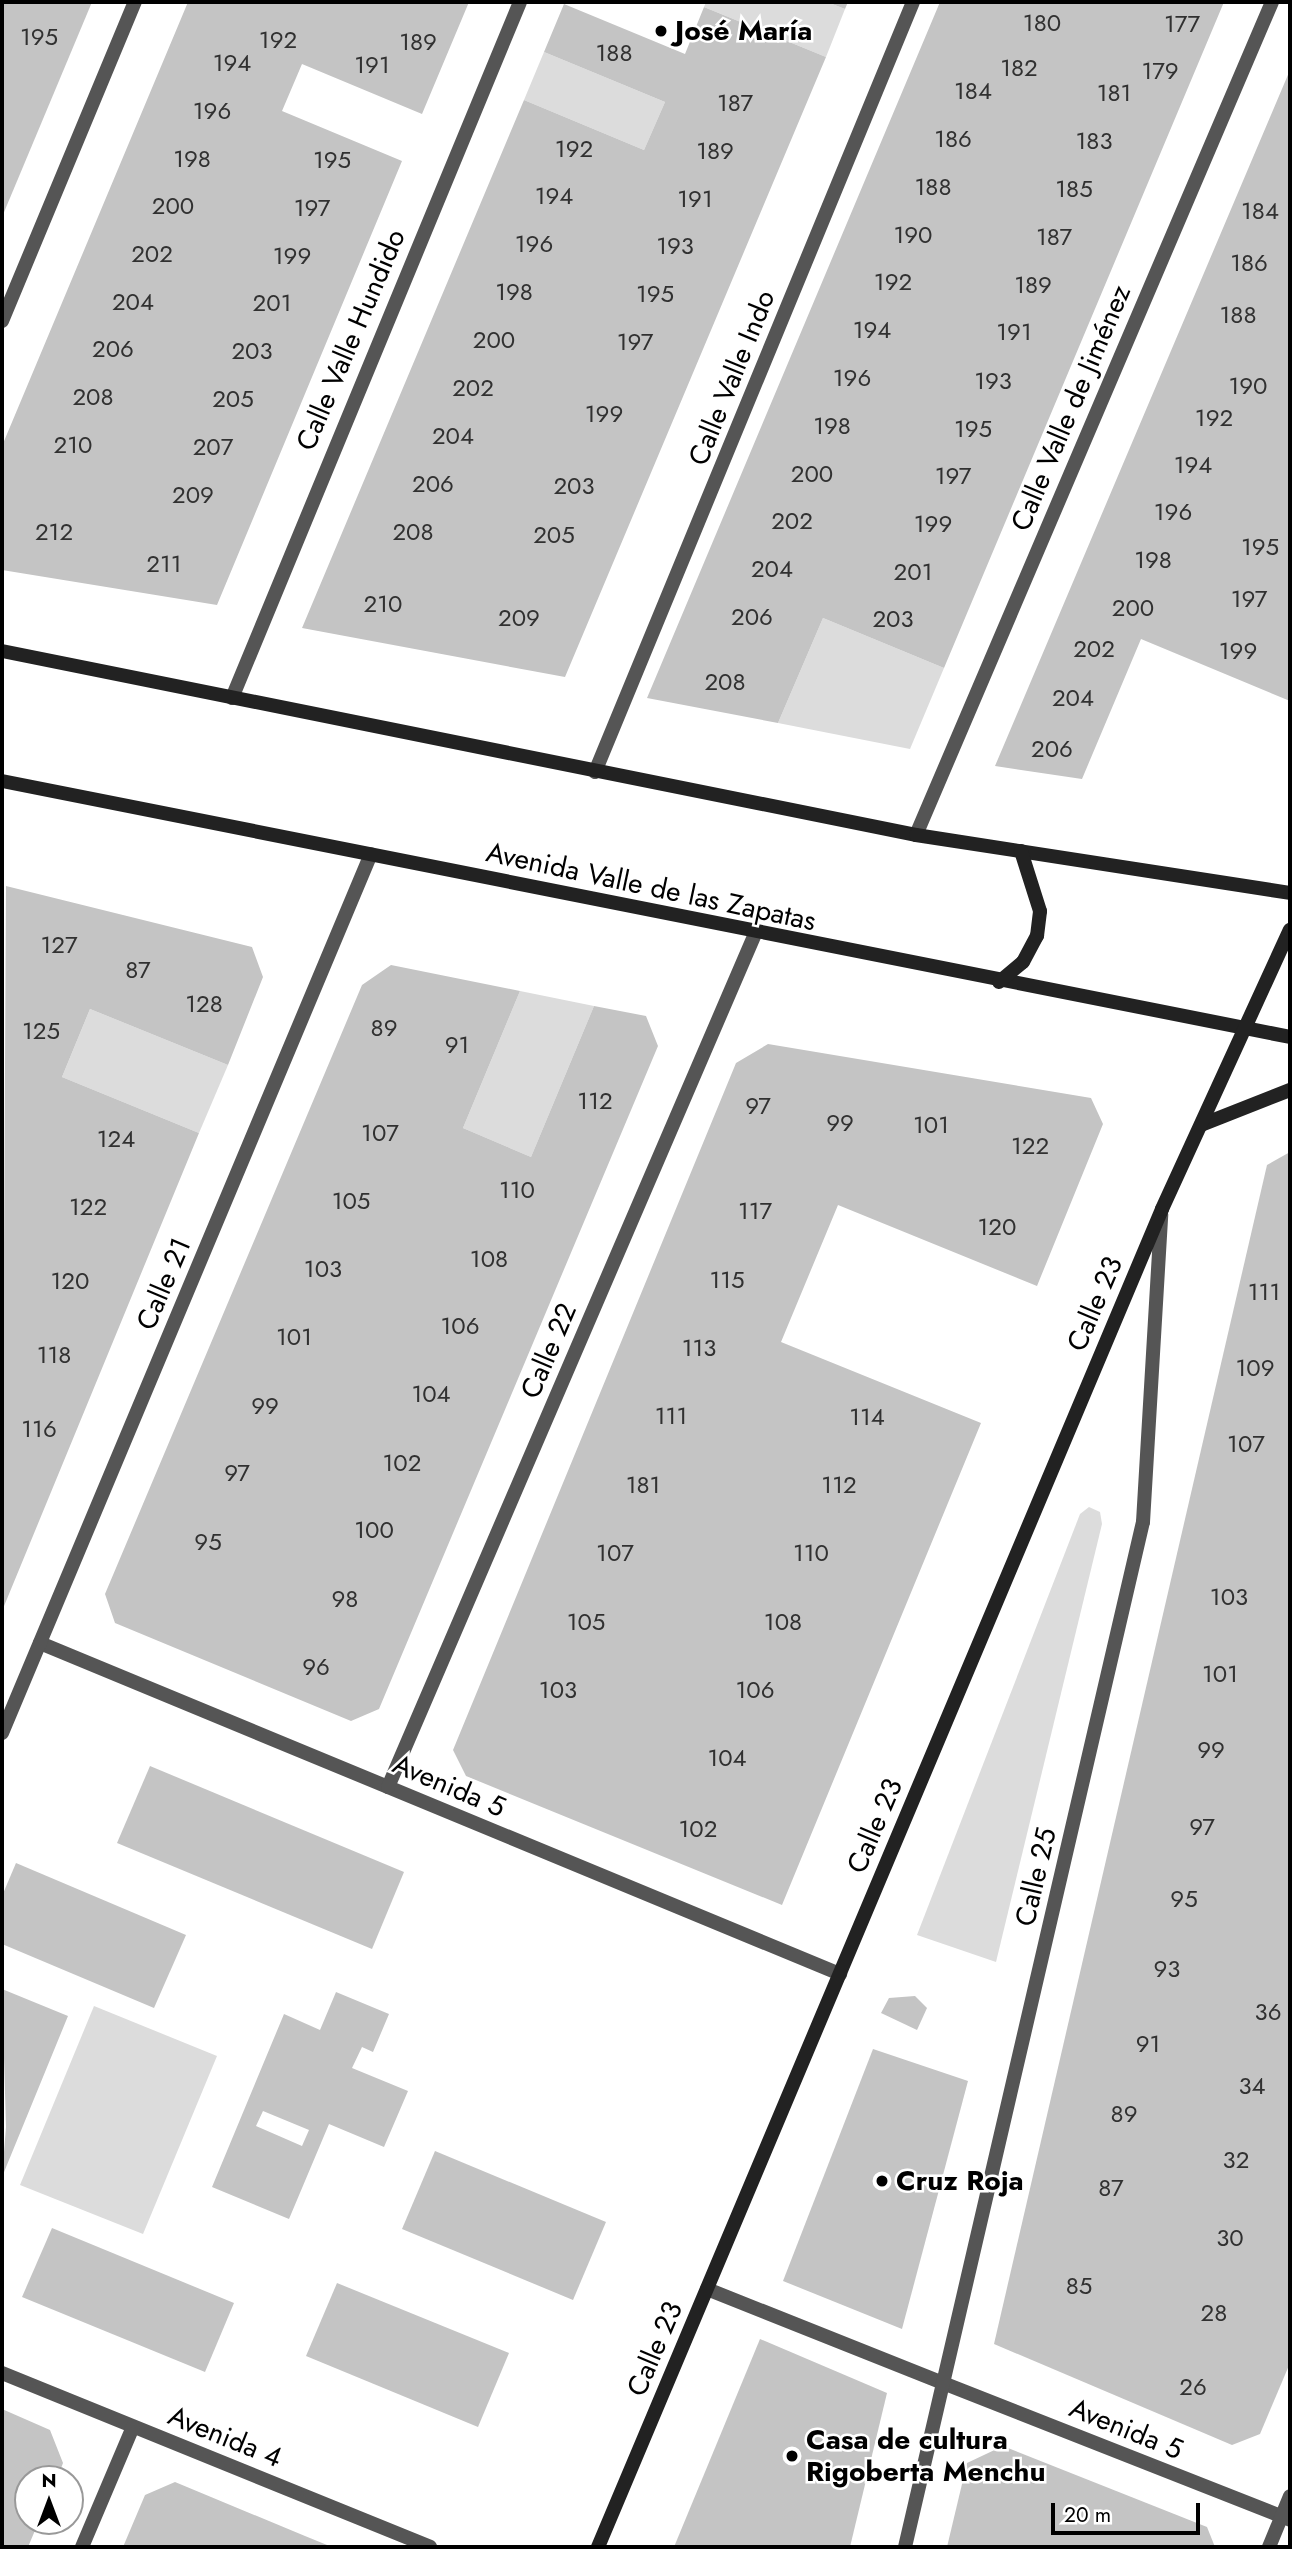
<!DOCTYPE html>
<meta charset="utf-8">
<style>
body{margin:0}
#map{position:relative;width:1292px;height:2549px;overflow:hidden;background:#fff;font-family:Jost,sans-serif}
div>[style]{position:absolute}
.green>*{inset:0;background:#dcdcdc}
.building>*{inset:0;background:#c4c4c4}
.lane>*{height:14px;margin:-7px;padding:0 7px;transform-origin:7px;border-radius:7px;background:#555}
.street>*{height:14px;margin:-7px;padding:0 7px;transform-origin:7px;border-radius:7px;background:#555}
.secondary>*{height:14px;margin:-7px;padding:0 7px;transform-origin:7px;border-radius:7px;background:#222}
.dots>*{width:19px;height:19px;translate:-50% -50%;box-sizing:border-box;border:4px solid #fff;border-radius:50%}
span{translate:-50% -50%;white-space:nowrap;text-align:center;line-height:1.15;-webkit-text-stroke:5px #fff;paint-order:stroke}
.number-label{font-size:24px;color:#313131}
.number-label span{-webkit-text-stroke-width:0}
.poi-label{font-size:28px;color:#000;font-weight:700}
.left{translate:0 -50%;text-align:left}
.street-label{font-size:28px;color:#000}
.frame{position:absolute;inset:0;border:4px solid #000;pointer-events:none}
.north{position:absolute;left:14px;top:2465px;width:70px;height:70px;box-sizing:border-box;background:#fff;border:2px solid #999;border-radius:50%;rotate:0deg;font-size:19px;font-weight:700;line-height:28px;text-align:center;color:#000}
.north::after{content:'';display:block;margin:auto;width:24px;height:32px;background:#000;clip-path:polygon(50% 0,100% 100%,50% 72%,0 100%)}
.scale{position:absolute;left:1051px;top:2503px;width:149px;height:32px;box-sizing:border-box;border:4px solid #000;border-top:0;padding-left:9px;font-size:21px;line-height:24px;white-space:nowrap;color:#000;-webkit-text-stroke:5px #fff;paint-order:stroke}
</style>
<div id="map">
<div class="green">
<div style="clip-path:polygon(706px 2px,827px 2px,845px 9px,826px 57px,704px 7px)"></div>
<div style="clip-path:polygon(544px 52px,665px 102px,644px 150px,524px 100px)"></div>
<div style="clip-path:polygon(823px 618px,944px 668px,910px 749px,778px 723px)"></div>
<div style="clip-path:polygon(520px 991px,594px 1006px,531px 1157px,463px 1128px)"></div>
<div style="clip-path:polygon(90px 1009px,228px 1065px,199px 1133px,62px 1077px)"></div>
<div style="clip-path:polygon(1089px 1507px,1100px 1512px,1102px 1524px,996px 1962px,917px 1935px,1080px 1514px)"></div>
<div style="clip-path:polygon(94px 2006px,217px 2056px,143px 2234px,20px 2185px)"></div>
</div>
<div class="building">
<div style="clip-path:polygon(2px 2px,92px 2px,2px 217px)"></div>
<div style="clip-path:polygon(188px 2px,469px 2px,422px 114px,302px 64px,282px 111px,402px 161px,217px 605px,2px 570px,2px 446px)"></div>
<div style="clip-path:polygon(827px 2px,848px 2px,845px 9px)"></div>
<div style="clip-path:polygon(940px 2px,1224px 2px,944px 668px,823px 618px,778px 723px,647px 698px)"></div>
<div style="clip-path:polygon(564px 4px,685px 54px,704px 7px,826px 57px,565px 677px,302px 628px,524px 100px,644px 150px,665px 102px,544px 52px)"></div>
<div style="clip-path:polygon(1290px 70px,1290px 701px,1141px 639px,1082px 779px,995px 766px)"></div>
<div style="clip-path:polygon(6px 886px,252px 947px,263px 977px,228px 1065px,90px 1009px,62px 1077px,199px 1133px,2px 1611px)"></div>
<div style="clip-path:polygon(391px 965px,520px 991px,463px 1128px,531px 1157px,594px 1006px,646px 1016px,658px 1046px,379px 1709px,351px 1721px,115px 1623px,105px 1594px,362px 985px)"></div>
<div style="clip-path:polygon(768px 1044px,1091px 1098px,1103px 1124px,1037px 1286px,838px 1205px,781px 1342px,981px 1423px,782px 1905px,466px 1776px,453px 1750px,736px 1063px)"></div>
<div style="clip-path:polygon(1290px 1152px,1290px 2363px,1260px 2434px,1232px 2445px,994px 2344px,1267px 1165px)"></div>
<div style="clip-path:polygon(150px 1766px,404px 1872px,372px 1949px,117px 1843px)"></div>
<div style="clip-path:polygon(16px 1863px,186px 1935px,154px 2008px,2px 1944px,2px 1896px)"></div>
<div style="clip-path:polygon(2px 1989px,68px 2016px,2px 2177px,6px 2127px)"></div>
<div style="clip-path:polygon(evenodd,336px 1992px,389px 2014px,373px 2052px,362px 2047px,352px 2068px,408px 2091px,384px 2147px,329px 2124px,289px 2219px,212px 2187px,284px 2014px,320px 2030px,336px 1992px,263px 2111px,309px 2130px,302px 2146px,256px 2126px,263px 2111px)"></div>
<div style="clip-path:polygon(915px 1996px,927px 2008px,917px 2030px,881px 2013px,889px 1998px)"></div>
<div style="clip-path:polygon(873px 2049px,968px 2081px,902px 2329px,783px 2281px)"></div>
<div style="clip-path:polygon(435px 2151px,606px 2222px,573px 2300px,402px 2229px)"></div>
<div style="clip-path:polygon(52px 2228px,234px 2303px,205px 2372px,22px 2297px)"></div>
<div style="clip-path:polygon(337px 2283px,509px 2353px,478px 2427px,306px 2356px)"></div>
<div style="clip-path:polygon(760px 2339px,887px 2393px,850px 2547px,674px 2547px)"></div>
<div style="clip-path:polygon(2px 2409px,50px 2430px,63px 2463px,57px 2479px,28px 2479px,28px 2521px,39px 2521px,28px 2547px,2px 2547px)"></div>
<div style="clip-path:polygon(1003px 2446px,1207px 2527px,1215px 2547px,947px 2547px,967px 2463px)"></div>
<div style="clip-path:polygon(175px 2482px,305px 2536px,332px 2547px,123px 2547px,145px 2495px)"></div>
</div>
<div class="lane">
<div style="left:707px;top:2289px;width:254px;rotate:21.7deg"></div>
</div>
<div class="street">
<div style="left:2px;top:321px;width:346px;rotate:-67.4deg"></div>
<div style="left:232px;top:698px;width:753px;rotate:-67.52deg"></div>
<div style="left:595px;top:772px;width:833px;rotate:-67.56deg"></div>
<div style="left:916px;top:835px;width:906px;rotate:-66.86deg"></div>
<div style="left:40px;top:1643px;width:866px;rotate:22.48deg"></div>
<div style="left:2px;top:1733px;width:953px;rotate:-67.23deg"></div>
<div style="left:388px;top:1787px;width:929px;rotate:-66.72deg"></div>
<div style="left:2px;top:2373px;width:462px;rotate:22.1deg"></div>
<div style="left:943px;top:2383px;width:373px;rotate:21.5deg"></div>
<div style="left:82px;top:2547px;width:130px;rotate:-67deg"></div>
<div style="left:905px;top:2547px;width:1052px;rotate:-76.93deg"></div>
<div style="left:1143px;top:1522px;width:308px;rotate:-86.6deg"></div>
<div style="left:1269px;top:2547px;width:55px;rotate:-67.6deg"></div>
</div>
<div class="secondary">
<div style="left:2px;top:651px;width:932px;rotate:11.38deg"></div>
<div style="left:916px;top:835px;width:378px;rotate:8.8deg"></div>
<div style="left:2px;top:781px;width:1313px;rotate:11.24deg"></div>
<div style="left:999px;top:982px;width:31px;rotate:-40deg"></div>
<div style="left:1023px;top:962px;width:30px;rotate:-62deg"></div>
<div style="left:1037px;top:936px;width:25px;rotate:-83deg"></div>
<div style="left:1040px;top:911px;width:63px;rotate:-107.6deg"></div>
<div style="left:1201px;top:1125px;width:96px;rotate:-21.5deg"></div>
<div style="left:598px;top:2547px;width:1452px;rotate:-67.14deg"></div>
<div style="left:1162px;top:1209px;width:307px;rotate:-65.4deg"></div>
</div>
<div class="dots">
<div style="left:661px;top:31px;background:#000"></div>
<div style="left:882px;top:2181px;background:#000"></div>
<div style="left:792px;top:2456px;background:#000"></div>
</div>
<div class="number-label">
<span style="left:1042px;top:23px">180</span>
<span style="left:1182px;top:24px">177</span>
<span style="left:39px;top:37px">195</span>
<span style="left:278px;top:40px">192</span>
<span style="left:418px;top:42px">189</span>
<span style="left:614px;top:53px">188</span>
<span style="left:232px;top:63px">194</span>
<span style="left:372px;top:65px">191</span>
<span style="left:1019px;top:68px">182</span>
<span style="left:1160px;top:71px">179</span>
<span style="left:973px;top:91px">184</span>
<span style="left:1114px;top:93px">181</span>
<span style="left:735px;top:103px">187</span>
<span style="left:212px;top:111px">196</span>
<span style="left:953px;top:139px">186</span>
<span style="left:1094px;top:141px">183</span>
<span style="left:574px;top:149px">192</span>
<span style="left:715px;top:151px">189</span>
<span style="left:192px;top:159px">198</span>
<span style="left:332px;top:160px">195</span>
<span style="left:933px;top:187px">188</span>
<span style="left:1074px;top:189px">185</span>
<span style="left:554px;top:196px">194</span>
<span style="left:695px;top:199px">191</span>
<span style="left:173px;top:206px">200</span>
<span style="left:312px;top:208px">197</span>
<span style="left:1260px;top:211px">184</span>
<span style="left:913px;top:235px">190</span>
<span style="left:1054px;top:237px">187</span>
<span style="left:534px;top:244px">196</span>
<span style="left:675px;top:246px">193</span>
<span style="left:152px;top:254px">202</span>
<span style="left:292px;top:256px">199</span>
<span style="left:1249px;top:263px">186</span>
<span style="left:893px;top:282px">192</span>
<span style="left:1033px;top:285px">189</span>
<span style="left:514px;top:292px">198</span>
<span style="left:655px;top:294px">195</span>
<span style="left:133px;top:302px">204</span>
<span style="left:272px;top:303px">201</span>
<span style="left:1238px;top:315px">188</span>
<span style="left:872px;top:330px">194</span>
<span style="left:1014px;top:332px">191</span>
<span style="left:494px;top:340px">200</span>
<span style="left:635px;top:342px">197</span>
<span style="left:113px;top:349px">206</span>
<span style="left:252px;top:351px">203</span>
<span style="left:852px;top:378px">196</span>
<span style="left:993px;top:381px">193</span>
<span style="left:1248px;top:386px">190</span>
<span style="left:473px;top:388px">202</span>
<span style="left:93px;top:397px">208</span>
<span style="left:233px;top:399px">205</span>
<span style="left:604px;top:414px">199</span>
<span style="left:1214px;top:418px">192</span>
<span style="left:832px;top:426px">198</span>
<span style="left:973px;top:429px">195</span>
<span style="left:453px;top:436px">204</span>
<span style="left:73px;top:445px">210</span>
<span style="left:213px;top:447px">207</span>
<span style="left:1193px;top:465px">194</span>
<span style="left:812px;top:474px">200</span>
<span style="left:953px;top:476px">197</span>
<span style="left:433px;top:484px">206</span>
<span style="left:574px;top:486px">203</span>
<span style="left:193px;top:495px">209</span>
<span style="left:1173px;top:512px">196</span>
<span style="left:792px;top:521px">202</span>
<span style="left:933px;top:524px">199</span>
<span style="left:54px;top:532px">212</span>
<span style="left:413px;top:532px">208</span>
<span style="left:554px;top:535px">205</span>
<span style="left:1260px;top:547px">195</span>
<span style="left:1153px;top:560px">198</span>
<span style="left:164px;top:564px">211</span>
<span style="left:772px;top:569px">204</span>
<span style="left:913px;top:572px">201</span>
<span style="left:1249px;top:599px">197</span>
<span style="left:383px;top:604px">210</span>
<span style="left:1133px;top:608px">200</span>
<span style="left:752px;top:617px">206</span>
<span style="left:519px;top:618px">209</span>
<span style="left:893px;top:619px">203</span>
<span style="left:1094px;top:649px">202</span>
<span style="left:1238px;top:651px">199</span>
<span style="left:725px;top:682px">208</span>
<span style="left:1073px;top:698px">204</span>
<span style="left:1052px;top:749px">206</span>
<span style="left:59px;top:945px">127</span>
<span style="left:138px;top:970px">87</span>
<span style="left:204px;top:1004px">128</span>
<span style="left:384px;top:1028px">89</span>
<span style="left:41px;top:1031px">125</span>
<span style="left:457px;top:1045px">91</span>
<span style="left:595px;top:1101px">112</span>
<span style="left:758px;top:1106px">97</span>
<span style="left:840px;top:1123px">99</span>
<span style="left:931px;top:1125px">101</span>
<span style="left:380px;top:1133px">107</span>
<span style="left:116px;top:1139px">124</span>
<span style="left:1030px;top:1146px">122</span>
<span style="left:517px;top:1190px">110</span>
<span style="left:351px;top:1201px">105</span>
<span style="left:88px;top:1207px">122</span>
<span style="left:755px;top:1211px">117</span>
<span style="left:997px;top:1227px">120</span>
<span style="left:489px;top:1259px">108</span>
<span style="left:323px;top:1269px">103</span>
<span style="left:727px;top:1280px">115</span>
<span style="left:70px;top:1281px">120</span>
<span style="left:1264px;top:1292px">111</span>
<span style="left:460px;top:1326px">106</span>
<span style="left:294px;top:1337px">101</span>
<span style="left:699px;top:1348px">113</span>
<span style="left:54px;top:1355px">118</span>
<span style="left:1255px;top:1368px">109</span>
<span style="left:431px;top:1394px">104</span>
<span style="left:265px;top:1406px">99</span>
<span style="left:671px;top:1416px">111</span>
<span style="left:867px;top:1417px">114</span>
<span style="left:39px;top:1429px">116</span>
<span style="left:1246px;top:1444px">107</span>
<span style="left:402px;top:1463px">102</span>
<span style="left:237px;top:1473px">97</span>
<span style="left:643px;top:1485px">181</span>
<span style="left:839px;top:1485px">112</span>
<span style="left:374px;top:1530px">100</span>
<span style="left:208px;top:1542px">95</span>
<span style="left:615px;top:1553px">107</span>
<span style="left:811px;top:1553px">110</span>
<span style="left:1229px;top:1597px">103</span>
<span style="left:345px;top:1599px">98</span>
<span style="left:586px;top:1622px">105</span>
<span style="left:783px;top:1622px">108</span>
<span style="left:316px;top:1667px">96</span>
<span style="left:1220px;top:1674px">101</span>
<span style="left:558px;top:1690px">103</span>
<span style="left:755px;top:1690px">106</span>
<span style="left:1211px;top:1750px">99</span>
<span style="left:727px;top:1758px">104</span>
<span style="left:1202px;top:1827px">97</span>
<span style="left:698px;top:1829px">102</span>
<span style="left:1184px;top:1899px">95</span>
<span style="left:1167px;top:1969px">93</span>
<span style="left:1268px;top:2012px">36</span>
<span style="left:1148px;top:2044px">91</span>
<span style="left:1252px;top:2086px">34</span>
<span style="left:1124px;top:2114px">89</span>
<span style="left:1236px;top:2160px">32</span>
<span style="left:1111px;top:2188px">87</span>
<span style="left:1230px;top:2238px">30</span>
<span style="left:1079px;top:2286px">85</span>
<span style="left:1214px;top:2313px">28</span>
<span style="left:1193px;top:2387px">26</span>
</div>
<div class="poi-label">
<span class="left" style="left:675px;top:31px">José María</span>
<span class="left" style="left:896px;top:2181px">Cruz Roja</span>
<span class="left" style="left:806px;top:2456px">Casa de cultura<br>Rigoberta Menchu</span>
</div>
<div class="street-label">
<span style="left:351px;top:340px;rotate:-67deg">Calle Valle Hundido</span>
<span style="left:732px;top:378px;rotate:-68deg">Calle Valle Indo</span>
<span style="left:1071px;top:408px;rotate:-67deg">Calle Valle de Jiménez</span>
<span style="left:651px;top:887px;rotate:12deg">Avenida Valle de las Zapatas</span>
<span style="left:164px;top:1284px;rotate:-67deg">Calle 21</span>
<span style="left:1095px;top:1304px;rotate:-67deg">Calle 23</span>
<span style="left:549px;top:1351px;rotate:-67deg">Calle 22</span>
<span style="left:449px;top:1786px;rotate:23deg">Avenida 5</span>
<span style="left:875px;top:1826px;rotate:-67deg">Calle 23</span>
<span style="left:1036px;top:1877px;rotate:-77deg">Calle 25</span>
<span style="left:655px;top:2349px;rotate:-67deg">Calle 23</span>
<span style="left:1126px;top:2429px;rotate:22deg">Avenida 5</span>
<span style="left:225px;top:2437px;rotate:22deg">Avenida 4</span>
</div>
<div class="frame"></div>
<div class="north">N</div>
<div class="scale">20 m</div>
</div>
